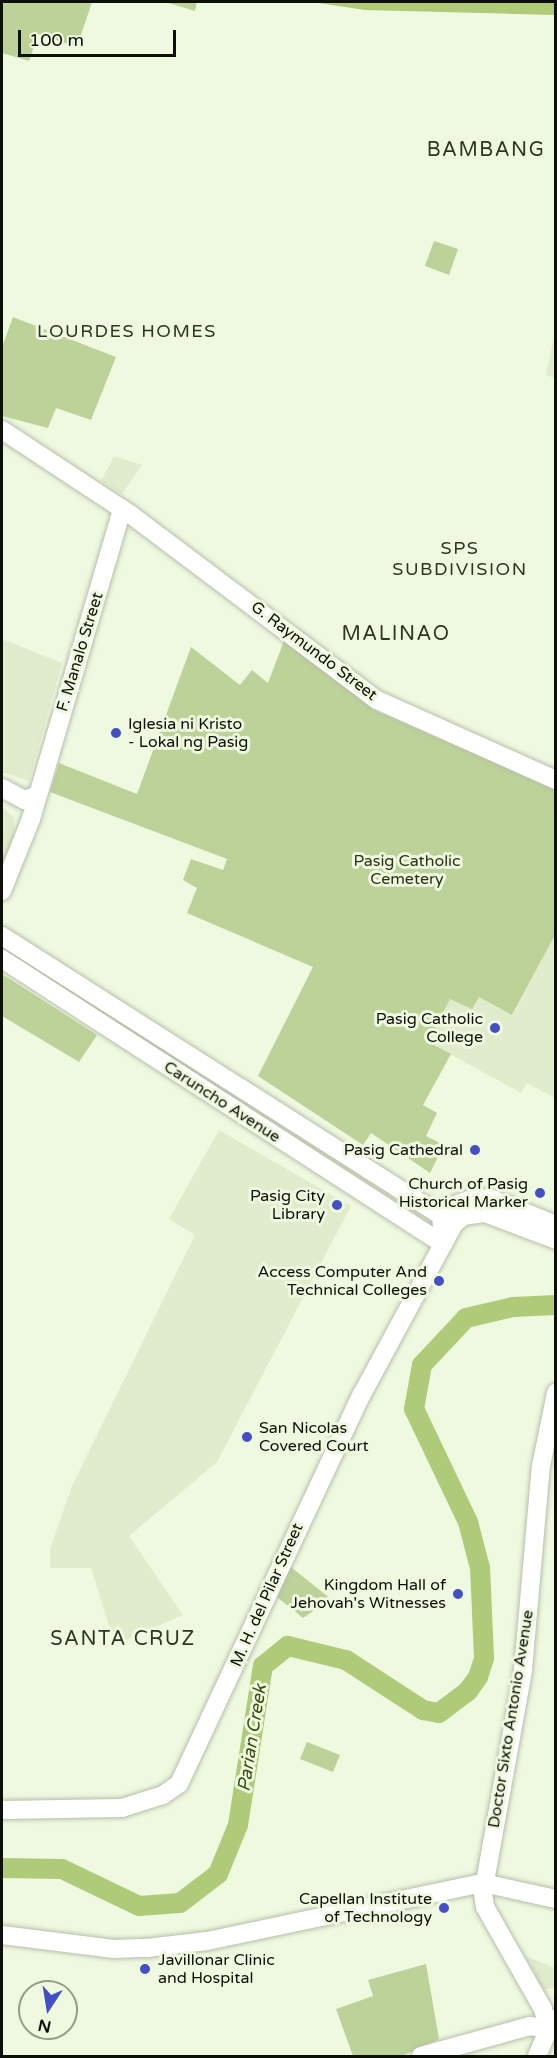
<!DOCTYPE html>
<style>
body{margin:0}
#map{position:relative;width:557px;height:2058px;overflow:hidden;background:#eff9e0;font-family:"Varela Round",sans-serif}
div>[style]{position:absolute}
.built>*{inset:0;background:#e1eccd}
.green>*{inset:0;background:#bdd298}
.water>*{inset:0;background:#afcb79}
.river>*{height:20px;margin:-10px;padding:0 10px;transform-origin:10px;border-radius:10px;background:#afcb79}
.roads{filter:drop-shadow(0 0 2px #b6bfa8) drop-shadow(0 0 2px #b6bfa8)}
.secondary>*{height:18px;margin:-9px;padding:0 9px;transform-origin:9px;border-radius:9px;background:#fff}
.dots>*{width:16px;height:16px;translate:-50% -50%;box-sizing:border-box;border:3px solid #eff9e0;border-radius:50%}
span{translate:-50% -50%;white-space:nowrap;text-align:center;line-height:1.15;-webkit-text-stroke:6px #eff9e0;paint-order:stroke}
.street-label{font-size:16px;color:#0d1008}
.poi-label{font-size:16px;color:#0d1008}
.left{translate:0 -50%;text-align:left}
.right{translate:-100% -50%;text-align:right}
.park-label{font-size:16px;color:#2a3412}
.neighbourhood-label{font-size:18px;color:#2d3421;letter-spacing:1.5px}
.water-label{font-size:18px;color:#3c4d11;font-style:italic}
.quarter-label{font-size:20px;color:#2d3421;letter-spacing:1.5px}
.frame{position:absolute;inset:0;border:3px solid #0d1008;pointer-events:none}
.north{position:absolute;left:18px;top:1980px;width:60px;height:60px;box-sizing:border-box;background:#eff9e0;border:2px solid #959c8a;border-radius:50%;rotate:192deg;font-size:16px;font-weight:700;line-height:24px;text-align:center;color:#0d1008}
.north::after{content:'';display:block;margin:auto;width:21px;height:27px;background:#454fc4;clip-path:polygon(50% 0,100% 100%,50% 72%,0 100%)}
.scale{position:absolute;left:18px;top:30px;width:158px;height:27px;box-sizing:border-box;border:3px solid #0d1008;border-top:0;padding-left:8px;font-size:18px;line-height:21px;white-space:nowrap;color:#0d1008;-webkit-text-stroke:4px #eff9e0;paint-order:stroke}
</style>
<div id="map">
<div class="built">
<div style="clip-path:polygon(555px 333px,556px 378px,555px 378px,546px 375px)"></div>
<div style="clip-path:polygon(114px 456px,142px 465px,122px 494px,101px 481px)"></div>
<div style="clip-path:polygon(2px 639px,62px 663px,29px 781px,2px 772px)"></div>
<div style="clip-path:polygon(2px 806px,14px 818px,14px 849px,2px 884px)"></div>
<div style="clip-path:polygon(555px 935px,555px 1098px,527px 1083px,521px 1093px,428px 1042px,450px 998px,478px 997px,513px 1015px)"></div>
<div style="clip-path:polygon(219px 1130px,351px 1206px,217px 1462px,129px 1536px,183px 1615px,115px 1645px,91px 1568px,50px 1568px,50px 1549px,72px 1486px,195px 1235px,169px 1219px)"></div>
<div style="clip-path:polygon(526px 1956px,555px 1968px,555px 1987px,544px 1990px)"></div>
</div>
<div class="green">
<div style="clip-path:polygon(2px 2px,92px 2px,77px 47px,38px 34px,29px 61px,2px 53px)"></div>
<div style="clip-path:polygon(165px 2px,197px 2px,195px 11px)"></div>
<div style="clip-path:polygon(434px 241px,458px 249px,449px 275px,425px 266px)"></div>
<div style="clip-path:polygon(13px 317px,116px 357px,91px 420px,56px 408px,48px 428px,2px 416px,2px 347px)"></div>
<div style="clip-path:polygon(284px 641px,374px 710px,555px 789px,555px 935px,512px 1015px,479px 997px,472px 1009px,450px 999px,428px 1042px,451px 1054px,423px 1105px,437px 1113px,426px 1136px,444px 1145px,430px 1173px,371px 1133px,363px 1145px,258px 1076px,313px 967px,187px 913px,197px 888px,183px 880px,191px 859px,223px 870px,227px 859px,50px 792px,59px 763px,137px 794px,191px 647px,240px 685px,252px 670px,268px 683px)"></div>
<div style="clip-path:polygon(2px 974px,97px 1035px,79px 1062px,2px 1016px)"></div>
<div style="clip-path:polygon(287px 1564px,331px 1599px,303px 1618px,272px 1593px)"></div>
<div style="clip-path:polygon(307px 1742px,340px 1755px,333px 1772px,300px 1759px)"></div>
<div style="clip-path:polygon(426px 1964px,439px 2039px,402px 2056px,353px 2056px,336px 2009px,373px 1996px,368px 1980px)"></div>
</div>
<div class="water">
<div style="clip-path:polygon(312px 2px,555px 2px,555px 15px,365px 10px)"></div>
</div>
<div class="river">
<div style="left:2px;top:1868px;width:60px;rotate:1deg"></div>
<div style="left:62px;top:1869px;width:85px;rotate:25.7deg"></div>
<div style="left:139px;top:1906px;width:41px;rotate:-4.2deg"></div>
<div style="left:180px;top:1903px;width:48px;rotate:-37.3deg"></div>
<div style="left:218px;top:1874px;width:53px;rotate:-67.8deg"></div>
<div style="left:238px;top:1825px;width:161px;rotate:-81.1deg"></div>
<div style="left:263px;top:1666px;width:32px;rotate:-39deg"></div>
<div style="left:288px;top:1646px;width:60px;rotate:13.6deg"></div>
<div style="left:346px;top:1660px;width:92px;rotate:33deg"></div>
<div style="left:423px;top:1710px;width:16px;rotate:11deg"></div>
<div style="left:439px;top:1713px;width:36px;rotate:-37deg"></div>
<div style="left:468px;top:1691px;width:17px;rotate:-54deg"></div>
<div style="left:478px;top:1677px;width:20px;rotate:-72deg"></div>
<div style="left:484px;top:1658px;width:90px;rotate:-92.5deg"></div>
<div style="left:480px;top:1568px;width:48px;rotate:-104.6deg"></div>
<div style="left:468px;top:1522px;width:125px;rotate:-115.5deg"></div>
<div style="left:414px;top:1409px;width:45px;rotate:-79.7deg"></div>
<div style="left:422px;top:1365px;width:64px;rotate:-46.9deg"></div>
<div style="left:466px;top:1318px;width:48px;rotate:-13.2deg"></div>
<div style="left:513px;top:1307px;width:43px;rotate:-2.7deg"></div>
</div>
<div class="roads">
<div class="secondary">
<div style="left:2px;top:430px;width:153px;rotate:33.3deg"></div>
<div style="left:130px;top:514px;width:309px;rotate:37deg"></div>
<div style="left:377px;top:700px;width:196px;rotate:24.1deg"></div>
<div style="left:2px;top:788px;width:26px;rotate:28deg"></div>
<div style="left:25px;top:800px;width:14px;rotate:-21deg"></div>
<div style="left:2px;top:891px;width:78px;rotate:-68.1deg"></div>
<div style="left:31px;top:819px;width:323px;rotate:-73.6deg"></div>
<div style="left:2px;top:936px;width:536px;rotate:32.5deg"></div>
<div style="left:2px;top:959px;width:525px;rotate:32.87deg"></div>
<div style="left:442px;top:1227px;width:11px;rotate:-95deg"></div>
<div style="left:441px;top:1216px;width:10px;rotate:-53deg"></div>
<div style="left:447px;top:1208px;width:29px;rotate:-20deg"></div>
<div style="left:474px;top:1198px;width:18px;rotate:3deg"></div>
<div style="left:492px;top:1199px;width:69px;rotate:22.1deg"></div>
<div style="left:2px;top:1810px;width:120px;rotate:-1deg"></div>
<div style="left:122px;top:1808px;width:43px;rotate:-17.6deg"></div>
<div style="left:163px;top:1795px;width:19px;rotate:-35deg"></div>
<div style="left:179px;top:1784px;width:429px;rotate:-64.9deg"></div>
<div style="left:361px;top:1396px;width:196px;rotate:-61.6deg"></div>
<div style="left:454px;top:1224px;width:12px;rotate:-42deg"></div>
<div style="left:463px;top:1216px;width:22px;rotate:-8deg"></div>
<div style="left:485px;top:1213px;width:76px;rotate:20.8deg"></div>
<div style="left:2px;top:1935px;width:113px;rotate:7.1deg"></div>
<div style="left:114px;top:1949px;width:33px;rotate:-2deg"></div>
<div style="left:147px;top:1948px;width:60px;rotate:-6.7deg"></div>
<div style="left:207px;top:1941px;width:282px;rotate:-11.9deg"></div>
<div style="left:483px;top:1883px;width:75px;rotate:12.4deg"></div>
<div style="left:548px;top:2029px;width:21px;rotate:-104deg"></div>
<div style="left:543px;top:2009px;width:117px;rotate:-119.6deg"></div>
<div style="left:485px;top:1907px;width:14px;rotate:-98deg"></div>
<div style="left:483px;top:1893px;width:227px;rotate:-79.8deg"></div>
<div style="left:523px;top:1670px;width:205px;rotate:-85deg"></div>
<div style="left:541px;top:1466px;width:75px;rotate:-78.4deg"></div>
<div style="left:421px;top:2056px;width:113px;rotate:-15.4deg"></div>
<div style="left:530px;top:2026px;width:18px;rotate:9deg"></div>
<div style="left:537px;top:2056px;width:40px;rotate:-66.6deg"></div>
</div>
</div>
<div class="dots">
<div style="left:116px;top:733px;background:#454fc4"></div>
<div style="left:495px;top:1028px;background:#454fc4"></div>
<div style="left:475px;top:1150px;background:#454fc4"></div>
<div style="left:540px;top:1193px;background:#454fc4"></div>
<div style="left:337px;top:1205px;background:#454fc4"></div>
<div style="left:439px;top:1281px;background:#454fc4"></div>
<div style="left:247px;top:1437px;background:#454fc4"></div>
<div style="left:458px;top:1594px;background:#454fc4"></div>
<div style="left:444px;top:1908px;background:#454fc4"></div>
<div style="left:145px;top:1969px;background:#454fc4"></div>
</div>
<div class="street-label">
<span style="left:314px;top:651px;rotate:37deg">G. Raymundo Street</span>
<span style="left:80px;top:652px;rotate:-73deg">F. Manalo Street</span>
<span style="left:222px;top:1102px;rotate:33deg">Caruncho Avenue</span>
<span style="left:267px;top:1595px;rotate:-66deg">M. H. del Pilar Street</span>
<span style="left:511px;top:1719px;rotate:-81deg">Doctor Sixto Antonio Avenue</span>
</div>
<div class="poi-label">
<span class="left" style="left:128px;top:733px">Iglesia ni Kristo<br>- Lokal ng Pasig</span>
<span class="right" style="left:483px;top:1028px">Pasig Catholic<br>College</span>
<span class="right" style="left:463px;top:1150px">Pasig Cathedral</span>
<span class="right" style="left:528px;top:1193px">Church of Pasig<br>Historical Marker</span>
<span class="right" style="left:325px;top:1205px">Pasig City<br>Library</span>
<span class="right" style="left:427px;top:1281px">Access Computer And<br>Technical Colleges</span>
<span class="left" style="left:259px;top:1437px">San Nicolas<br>Covered Court</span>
<span class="right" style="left:446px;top:1594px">Kingdom Hall of<br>Jehovah's Witnesses</span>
<span class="right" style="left:432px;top:1908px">Capellan Institute<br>of Technology</span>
<span class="left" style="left:158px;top:1969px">Javillonar Clinic<br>and Hospital</span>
</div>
<div class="park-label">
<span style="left:407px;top:870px">Pasig Catholic<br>Cemetery</span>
</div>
<div class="neighbourhood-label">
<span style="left:127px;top:331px">LOURDES HOMES</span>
<span style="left:460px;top:559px">SPS<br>SUBDIVISION</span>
</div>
<div class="water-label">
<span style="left:252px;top:1738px;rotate:-81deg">Parian Creek</span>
</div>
<div class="quarter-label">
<span style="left:486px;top:150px">BAMBANG</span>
<span style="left:396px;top:634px">MALINAO</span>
<span style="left:123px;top:1639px">SANTA CRUZ</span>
</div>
<div class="frame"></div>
<div class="north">N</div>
<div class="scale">100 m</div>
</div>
